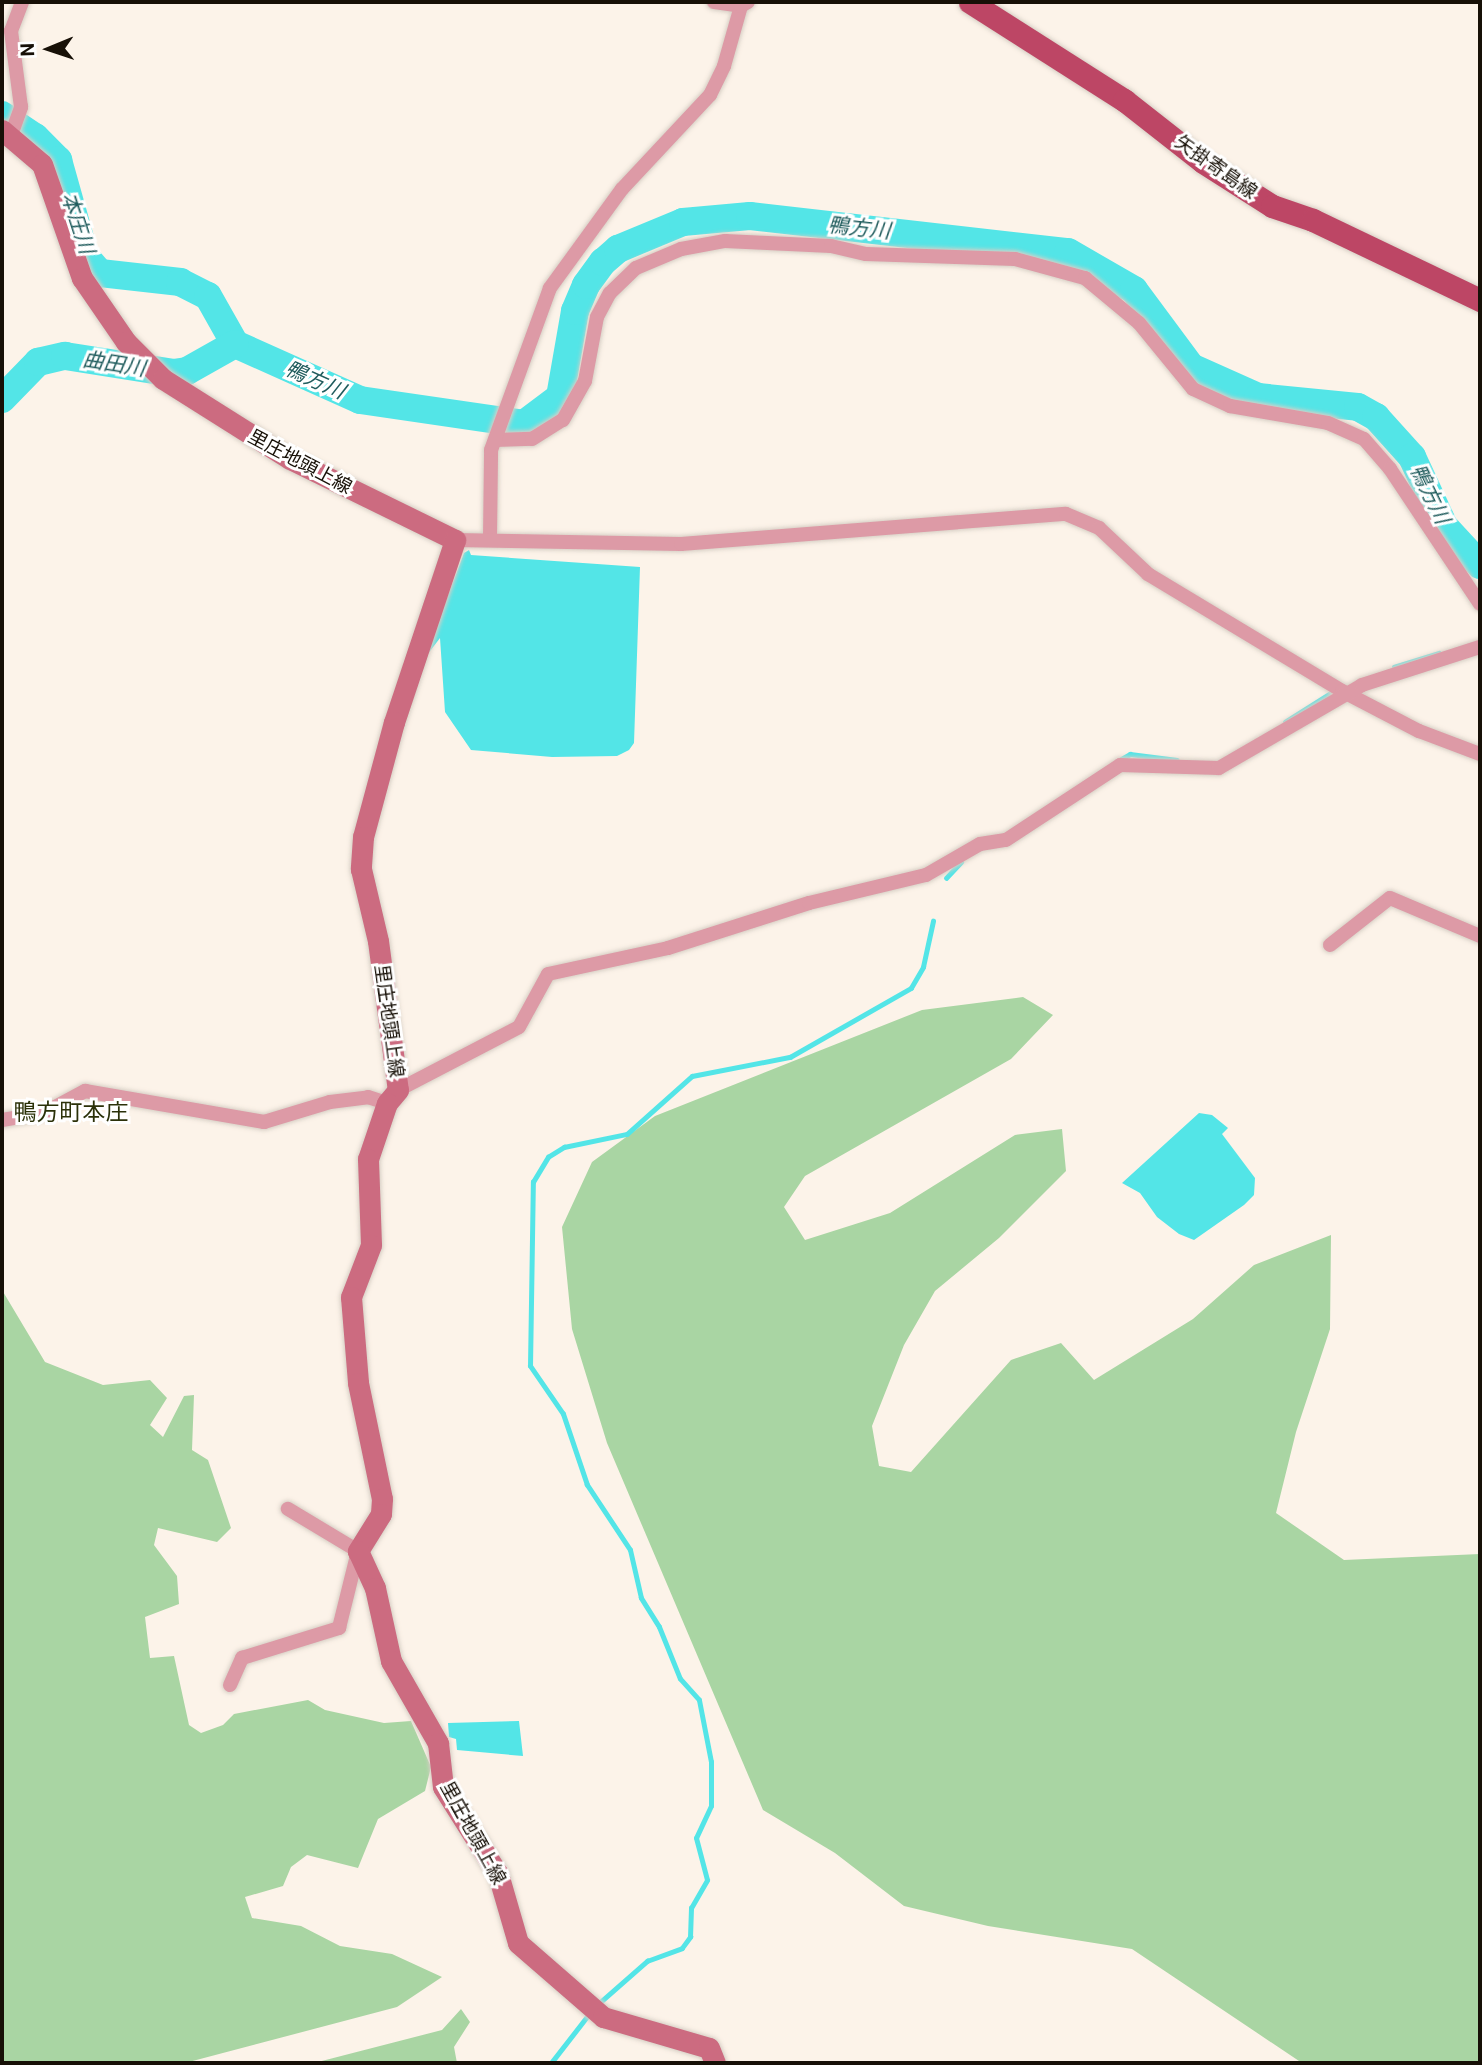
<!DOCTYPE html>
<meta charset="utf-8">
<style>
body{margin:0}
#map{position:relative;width:1482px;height:2065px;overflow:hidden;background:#fcf3e9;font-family:Roboto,"Noto Sans JP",sans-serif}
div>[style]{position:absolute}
.green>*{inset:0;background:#a9d5a3}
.water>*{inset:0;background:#53e5e7}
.stream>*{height:4.5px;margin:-2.25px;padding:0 2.25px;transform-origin:2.25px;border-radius:2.25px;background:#53e5e7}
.river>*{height:28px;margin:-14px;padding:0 14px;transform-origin:14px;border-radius:14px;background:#53e5e7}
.roads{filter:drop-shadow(0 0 2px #d7cfc5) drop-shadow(0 0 2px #d7cfc5)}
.minor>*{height:14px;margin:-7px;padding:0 7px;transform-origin:7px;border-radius:7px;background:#dd9aa6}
.secondary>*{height:21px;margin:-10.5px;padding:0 10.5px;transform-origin:10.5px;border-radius:10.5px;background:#cc6b80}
.primary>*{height:23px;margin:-11.5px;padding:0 11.5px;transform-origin:11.5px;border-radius:11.5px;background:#bd4665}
span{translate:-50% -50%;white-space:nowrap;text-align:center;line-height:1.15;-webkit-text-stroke:6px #fff;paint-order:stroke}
.street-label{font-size:19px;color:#171007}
.water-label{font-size:21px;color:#205c5d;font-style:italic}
.quarter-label{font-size:23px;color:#2b3109}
.frame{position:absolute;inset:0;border:4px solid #171007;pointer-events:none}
.north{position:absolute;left:14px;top:14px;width:70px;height:70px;-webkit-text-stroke:5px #fff;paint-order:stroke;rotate:268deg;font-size:19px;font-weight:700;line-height:28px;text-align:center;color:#171007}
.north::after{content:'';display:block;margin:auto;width:24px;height:32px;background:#171007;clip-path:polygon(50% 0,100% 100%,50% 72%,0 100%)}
</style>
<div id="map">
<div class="green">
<div style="clip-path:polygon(1023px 997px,1053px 1015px,1011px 1059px,805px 1176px,784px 1207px,805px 1240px,890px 1213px,1015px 1135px,1062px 1129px,1066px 1171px,999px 1238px,935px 1291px,904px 1345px,872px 1426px,879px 1466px,911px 1472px,1011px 1360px,1061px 1343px,1094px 1380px,1193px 1319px,1254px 1265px,1331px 1235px,1330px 1329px,1296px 1432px,1276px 1513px,1344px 1560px,1480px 1554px,1480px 2063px,1302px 2063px,1132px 1949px,988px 1926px,904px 1906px,835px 1853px,763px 1810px,607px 1443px,572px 1329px,562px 1227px,592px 1162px,655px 1116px,922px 1010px)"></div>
<div style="clip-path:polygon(2px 1290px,45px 1362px,103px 1385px,150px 1380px,167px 1398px,150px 1425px,163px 1437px,184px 1396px,194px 1395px,192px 1450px,208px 1460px,231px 1528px,217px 1542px,158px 1528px,154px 1545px,177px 1576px,179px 1604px,145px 1617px,150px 1658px,174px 1656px,189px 1725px,201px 1733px,223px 1725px,234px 1714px,308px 1700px,325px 1710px,384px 1723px,411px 1721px,431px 1767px,425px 1791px,378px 1819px,358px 1868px,307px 1855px,291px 1867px,283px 1886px,245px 1897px,252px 1918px,301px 1926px,340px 1946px,392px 1954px,442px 1977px,397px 2007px,185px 2063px,2px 2063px)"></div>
<div style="clip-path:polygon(461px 2009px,470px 2022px,454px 2047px,457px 2063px,314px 2063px,442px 2030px)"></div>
</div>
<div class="water">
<div style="clip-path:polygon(469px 550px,471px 555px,640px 567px,634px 743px,629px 750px,617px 756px,552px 757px,471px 750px,445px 712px,440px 638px,424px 659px,464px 553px)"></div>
<div style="clip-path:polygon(1199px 1113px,1212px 1115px,1228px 1128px,1222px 1134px,1255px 1178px,1254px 1195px,1244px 1205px,1194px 1240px,1179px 1234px,1157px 1217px,1140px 1193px,1122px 1183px)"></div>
<div style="clip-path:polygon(519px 1721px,523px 1756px,457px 1750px,456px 1739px,449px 1737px,448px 1723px)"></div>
</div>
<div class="stream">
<div style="left:1394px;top:667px;width:47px;rotate:-17.3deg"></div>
<div style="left:1285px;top:722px;width:58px;rotate:-32.3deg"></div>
<div style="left:1118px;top:761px;width:14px;rotate:-30deg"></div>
<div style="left:1130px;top:754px;width:47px;rotate:7.3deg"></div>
<div style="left:946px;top:878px;width:22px;rotate:-47deg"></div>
<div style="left:597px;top:2005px;width:67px;rotate:-41.3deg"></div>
<div style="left:647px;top:1961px;width:37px;rotate:-20deg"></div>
<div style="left:682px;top:1948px;width:14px;rotate:-54deg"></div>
<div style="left:690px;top:1937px;width:29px;rotate:-88deg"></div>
<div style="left:691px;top:1908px;width:32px;rotate:-60deg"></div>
<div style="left:707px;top:1880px;width:43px;rotate:-104.7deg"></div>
<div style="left:696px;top:1838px;width:35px;rotate:-65deg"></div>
<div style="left:711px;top:1806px;width:44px;rotate:-90deg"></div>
<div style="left:711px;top:1762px;width:63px;rotate:-101deg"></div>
<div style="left:699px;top:1700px;width:28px;rotate:-132deg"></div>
<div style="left:680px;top:1679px;width:56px;rotate:-112deg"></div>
<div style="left:659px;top:1627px;width:34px;rotate:-122deg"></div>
<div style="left:641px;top:1598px;width:49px;rotate:-102.9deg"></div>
<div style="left:630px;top:1550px;width:78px;rotate:-123.5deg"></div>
<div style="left:587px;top:1485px;width:75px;rotate:-108.7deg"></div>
<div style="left:563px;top:1414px;width:58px;rotate:-124.5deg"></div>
<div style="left:530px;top:1366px;width:184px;rotate:-89.1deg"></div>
<div style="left:533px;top:1182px;width:29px;rotate:-59deg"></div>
<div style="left:548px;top:1157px;width:19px;rotate:-32deg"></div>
<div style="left:564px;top:1147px;width:64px;rotate:-11.7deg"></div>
<div style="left:627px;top:1134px;width:87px;rotate:-41.7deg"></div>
<div style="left:692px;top:1076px;width:100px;rotate:-11deg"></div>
<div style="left:790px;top:1057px;width:139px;rotate:-29.7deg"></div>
<div style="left:911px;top:988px;width:24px;rotate:-60deg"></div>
<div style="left:923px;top:967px;width:47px;rotate:-77.7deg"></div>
<div style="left:551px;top:2063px;width:62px;rotate:-52.2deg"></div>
</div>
<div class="river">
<div style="left:2px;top:115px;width:40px;rotate:34deg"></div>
<div style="left:35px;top:137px;width:33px;rotate:45deg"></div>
<div style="left:58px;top:160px;width:100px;rotate:74.3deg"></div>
<div style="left:85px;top:256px;width:23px;rotate:49deg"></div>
<div style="left:100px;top:273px;width:81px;rotate:6.4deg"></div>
<div style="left:180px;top:282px;width:31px;rotate:27deg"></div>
<div style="left:208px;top:296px;width:55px;rotate:60.6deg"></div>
<div style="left:235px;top:344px;width:137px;rotate:24.1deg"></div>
<div style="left:360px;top:400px;width:166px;rotate:8.3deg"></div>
<div style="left:524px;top:424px;width:45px;rotate:-36.9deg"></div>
<div style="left:560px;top:397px;width:87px;rotate:-80.1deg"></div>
<div style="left:575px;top:311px;width:28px;rotate:-67deg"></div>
<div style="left:586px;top:285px;width:29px;rotate:-54deg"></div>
<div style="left:603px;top:262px;width:20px;rotate:-41deg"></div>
<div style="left:618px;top:249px;width:70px;rotate:-22.6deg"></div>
<div style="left:683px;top:222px;width:67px;rotate:-5.1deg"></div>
<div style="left:750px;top:216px;width:320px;rotate:6.5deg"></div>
<div style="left:1068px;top:252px;width:76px;rotate:29.9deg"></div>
<div style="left:1134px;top:290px;width:96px;rotate:53.5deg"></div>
<div style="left:1191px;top:367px;width:73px;rotate:24.1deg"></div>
<div style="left:1258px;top:397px;width:100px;rotate:5.7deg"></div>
<div style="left:1358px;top:407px;width:21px;rotate:29deg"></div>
<div style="left:1376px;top:417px;width:54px;rotate:48deg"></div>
<div style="left:1412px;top:457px;width:76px;rotate:65.1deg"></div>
<div style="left:1444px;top:526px;width:53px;rotate:47.3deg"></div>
<div style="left:2px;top:399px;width:52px;rotate:-45.8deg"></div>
<div style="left:38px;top:362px;width:28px;rotate:-13deg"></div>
<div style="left:65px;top:356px;width:109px;rotate:8.9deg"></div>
<div style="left:173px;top:373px;width:14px;rotate:-8deg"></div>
<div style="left:187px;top:371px;width:55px;rotate:-29.4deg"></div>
</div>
<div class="roads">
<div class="minor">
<div style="left:714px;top:2px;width:27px;rotate:8deg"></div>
<div style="left:11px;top:135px;width:30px;rotate:-70deg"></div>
<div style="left:21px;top:107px;width:77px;rotate:-97.5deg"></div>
<div style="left:11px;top:31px;width:31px;rotate:-69deg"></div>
<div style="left:495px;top:440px;width:37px;rotate:-2deg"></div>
<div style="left:532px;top:439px;width:36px;rotate:-32deg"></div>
<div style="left:563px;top:420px;width:45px;rotate:-60.6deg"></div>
<div style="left:585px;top:381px;width:65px;rotate:-79.4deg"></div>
<div style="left:597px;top:317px;width:27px;rotate:-62deg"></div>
<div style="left:610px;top:293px;width:36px;rotate:-44deg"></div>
<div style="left:636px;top:268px;width:49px;rotate:-22.9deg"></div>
<div style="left:681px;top:249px;width:45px;rotate:-10.3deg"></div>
<div style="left:725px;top:241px;width:106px;rotate:2.7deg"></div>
<div style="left:831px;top:246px;width:36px;rotate:13deg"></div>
<div style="left:866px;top:254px;width:149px;rotate:1.9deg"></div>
<div style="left:1015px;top:259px;width:73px;rotate:15.2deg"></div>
<div style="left:1085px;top:278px;width:70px;rotate:39.8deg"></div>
<div style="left:1139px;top:323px;width:85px;rotate:50.7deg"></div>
<div style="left:1193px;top:389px;width:41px;rotate:24.7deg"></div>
<div style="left:1230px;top:406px;width:99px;rotate:9.8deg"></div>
<div style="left:1328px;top:423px;width:39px;rotate:24deg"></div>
<div style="left:1364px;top:439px;width:40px;rotate:49deg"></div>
<div style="left:1390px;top:469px;width:162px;rotate:56.3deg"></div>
<div style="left:490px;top:538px;width:88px;rotate:-89.3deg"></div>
<div style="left:491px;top:450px;width:172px;rotate:-70deg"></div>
<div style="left:550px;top:288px;width:122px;rotate:-54deg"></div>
<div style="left:622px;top:189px;width:129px;rotate:-46.9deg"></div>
<div style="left:710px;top:95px;width:32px;rotate:-64deg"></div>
<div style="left:724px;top:66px;width:62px;rotate:-74.2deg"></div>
<div style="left:741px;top:6px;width:8px;rotate:-30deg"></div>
<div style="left:455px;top:540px;width:226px;rotate:1deg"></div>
<div style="left:681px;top:544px;width:386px;rotate:-4.5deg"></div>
<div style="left:1066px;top:514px;width:36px;rotate:23deg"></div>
<div style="left:1099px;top:528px;width:67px;rotate:43.2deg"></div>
<div style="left:1148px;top:574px;width:227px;rotate:31.1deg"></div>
<div style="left:1342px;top:691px;width:87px;rotate:27.5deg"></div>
<div style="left:1419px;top:731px;width:65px;rotate:20.7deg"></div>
<div style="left:1330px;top:945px;width:76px;rotate:-38.1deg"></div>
<div style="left:1390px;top:898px;width:98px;rotate:22.9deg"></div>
<div style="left:398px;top:1090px;width:136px;rotate:-27.5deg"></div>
<div style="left:519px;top:1027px;width:60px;rotate:-61.3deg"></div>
<div style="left:548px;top:974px;width:123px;rotate:-12.2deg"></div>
<div style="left:668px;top:948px;width:148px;rotate:-17.7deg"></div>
<div style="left:809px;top:903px;width:120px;rotate:-13.5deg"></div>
<div style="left:926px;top:875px;width:62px;rotate:-29.9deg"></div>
<div style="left:980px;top:844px;width:26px;rotate:-9deg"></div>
<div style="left:1006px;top:840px;width:136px;rotate:-33.3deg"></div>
<div style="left:1120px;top:765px;width:99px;rotate:1.7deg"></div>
<div style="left:1219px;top:768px;width:165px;rotate:-30.1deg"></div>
<div style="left:1362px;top:685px;width:124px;rotate:-17.9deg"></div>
<div style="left:2px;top:1120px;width:43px;rotate:-9.5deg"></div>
<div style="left:44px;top:1113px;width:47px;rotate:-28.2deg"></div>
<div style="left:85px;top:1091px;width:182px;rotate:9.8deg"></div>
<div style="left:264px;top:1122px;width:69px;rotate:-16.9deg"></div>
<div style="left:330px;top:1102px;width:38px;rotate:-7deg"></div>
<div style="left:368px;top:1097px;width:20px;rotate:18deg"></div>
<div style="left:230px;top:1685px;width:30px;rotate:-66deg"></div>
<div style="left:242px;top:1658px;width:102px;rotate:-17.2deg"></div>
<div style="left:339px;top:1628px;width:79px;rotate:-76.1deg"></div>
<div style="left:358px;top:1551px;width:82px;rotate:-149deg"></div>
</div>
<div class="secondary">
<div style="left:2px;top:130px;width:52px;rotate:40.4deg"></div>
<div style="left:42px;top:164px;width:121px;rotate:70.7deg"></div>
<div style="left:82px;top:278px;width:78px;rotate:55.5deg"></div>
<div style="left:126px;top:342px;width:52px;rotate:45deg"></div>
<div style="left:163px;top:379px;width:150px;rotate:32.2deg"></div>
<div style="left:290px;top:459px;width:184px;rotate:26.1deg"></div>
<div style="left:455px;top:540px;width:192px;rotate:108.5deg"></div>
<div style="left:394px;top:722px;width:119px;rotate:105.1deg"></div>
<div style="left:363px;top:837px;width:32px;rotate:94deg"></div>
<div style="left:361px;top:869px;width:74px;rotate:76.7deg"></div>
<div style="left:378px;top:941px;width:150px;rotate:82.4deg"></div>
<div style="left:398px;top:1090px;width:17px;rotate:130deg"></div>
<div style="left:387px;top:1103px;width:59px;rotate:108.7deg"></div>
<div style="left:368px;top:1159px;width:86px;rotate:88deg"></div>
<div style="left:371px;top:1245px;width:56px;rotate:111deg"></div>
<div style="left:351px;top:1297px;width:86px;rotate:85.3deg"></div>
<div style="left:358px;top:1383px;width:118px;rotate:78.3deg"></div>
<div style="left:382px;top:1499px;width:15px;rotate:94deg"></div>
<div style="left:381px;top:1514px;width:44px;rotate:121.9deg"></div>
<div style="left:358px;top:1551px;width:41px;rotate:65.3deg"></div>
<div style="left:375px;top:1588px;width:75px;rotate:77.6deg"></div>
<div style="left:391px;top:1661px;width:95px;rotate:60.2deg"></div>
<div style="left:438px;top:1743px;width:44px;rotate:83.5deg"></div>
<div style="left:443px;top:1787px;width:103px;rotate:57.7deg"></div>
<div style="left:498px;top:1874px;width:72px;rotate:73.8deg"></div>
<div style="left:518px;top:1943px;width:113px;rotate:41deg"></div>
<div style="left:603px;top:2017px;width:110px;rotate:16.3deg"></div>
<div style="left:709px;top:2048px;width:16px;rotate:68deg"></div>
</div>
<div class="primary">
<div style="left:970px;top:2px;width:183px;rotate:32.5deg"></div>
<div style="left:1124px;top:100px;width:100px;rotate:38.1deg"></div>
<div style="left:1203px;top:162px;width:82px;rotate:32.5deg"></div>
<div style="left:1272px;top:206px;width:43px;rotate:18.9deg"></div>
<div style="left:1313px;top:220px;width:185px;rotate:25.6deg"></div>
</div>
</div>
<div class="street-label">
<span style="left:1216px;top:167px;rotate:35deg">矢掛寄島線</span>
<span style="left:300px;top:462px;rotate:28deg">里庄地頭上線</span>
<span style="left:389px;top:1021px;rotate:82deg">里庄地頭上線</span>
<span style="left:473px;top:1833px;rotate:61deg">里庄地頭上線</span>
</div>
<div class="water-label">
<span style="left:78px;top:223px;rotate:72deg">本庄川</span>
<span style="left:859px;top:228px;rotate:6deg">鴨方川</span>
<span style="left:114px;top:364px;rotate:9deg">曲田川</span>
<span style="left:315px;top:380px;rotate:24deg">鴨方川</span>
<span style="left:1430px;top:494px;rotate:64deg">鴨方川</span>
</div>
<div class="quarter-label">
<span style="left:71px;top:1113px">鴨方町本庄</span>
</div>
<div class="frame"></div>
<div class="north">N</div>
</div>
